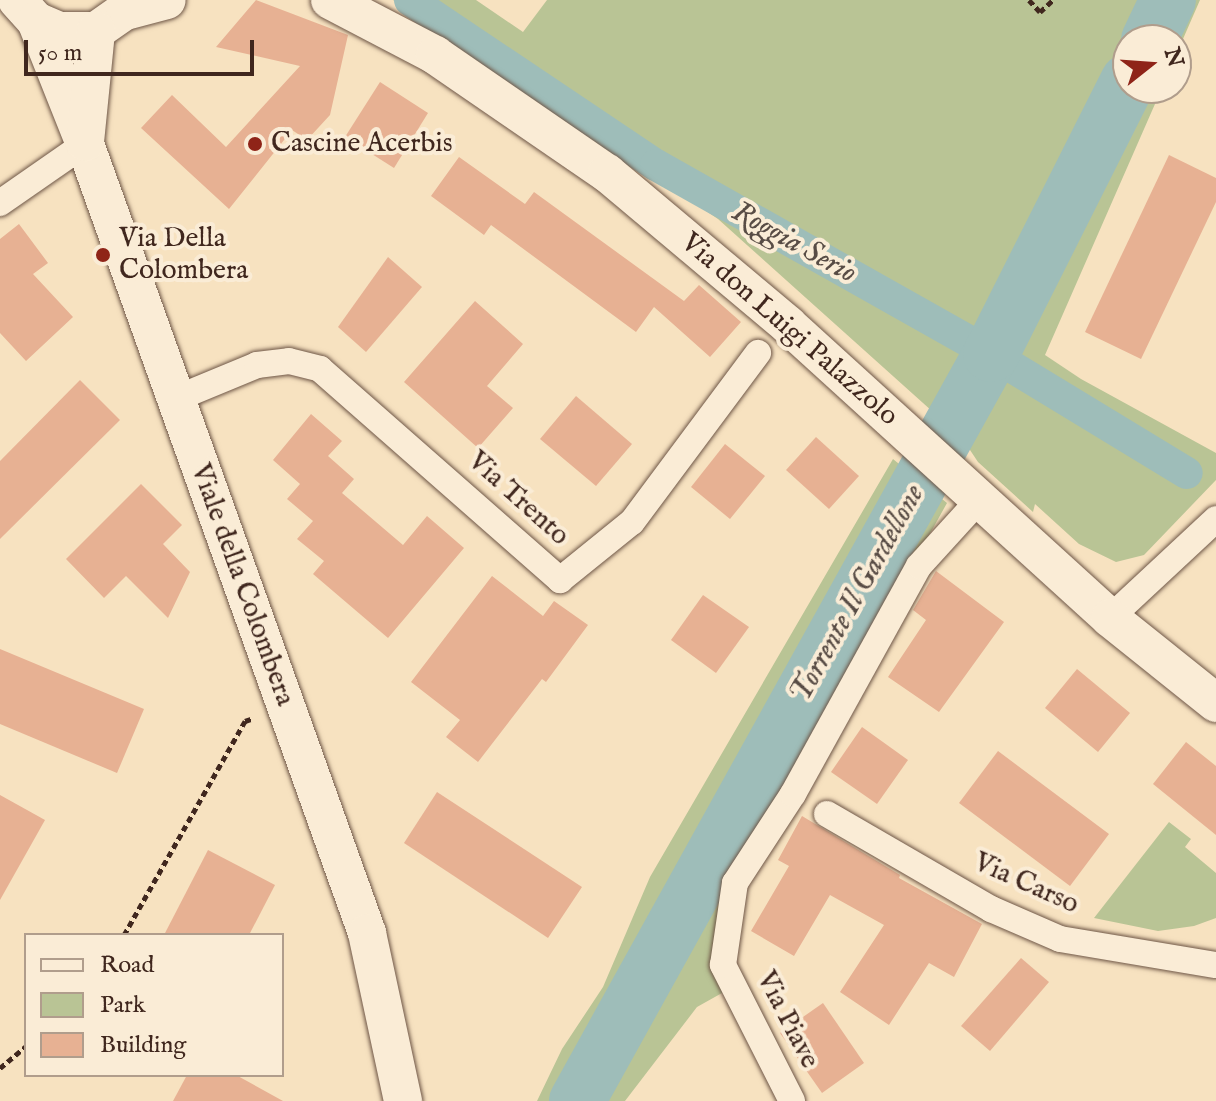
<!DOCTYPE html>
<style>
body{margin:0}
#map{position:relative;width:1216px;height:1101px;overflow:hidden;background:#f7e2c0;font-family:"IM FELL English",serif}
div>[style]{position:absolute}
.green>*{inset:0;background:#b9c495}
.canal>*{height:32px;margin:-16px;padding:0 16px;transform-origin:16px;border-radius:16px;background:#9ebdb9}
.river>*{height:56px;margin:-28px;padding:0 28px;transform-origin:28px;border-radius:28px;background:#9ebdb9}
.building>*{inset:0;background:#e7b193}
.path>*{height:5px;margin-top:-2.5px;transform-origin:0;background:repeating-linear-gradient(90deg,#40271e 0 6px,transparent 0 10px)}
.roads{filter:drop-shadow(0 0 2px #6e5646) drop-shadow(0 0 2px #6e5646)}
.street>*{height:26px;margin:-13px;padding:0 13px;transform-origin:13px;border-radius:13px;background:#faecd6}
.secondary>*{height:38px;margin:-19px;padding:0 19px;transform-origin:19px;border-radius:19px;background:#faecd6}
.dots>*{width:22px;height:22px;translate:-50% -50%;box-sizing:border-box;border:4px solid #faecd6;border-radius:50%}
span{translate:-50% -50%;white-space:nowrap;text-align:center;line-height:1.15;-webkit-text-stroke:8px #faecd6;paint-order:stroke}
.poi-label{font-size:28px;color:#40271e}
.left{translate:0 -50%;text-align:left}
.street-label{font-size:28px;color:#40271e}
.water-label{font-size:30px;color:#584c45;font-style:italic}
.legend{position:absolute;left:24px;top:933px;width:260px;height:144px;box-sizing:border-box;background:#faecd6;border:2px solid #b09d8c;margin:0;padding:10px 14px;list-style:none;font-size:24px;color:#40271e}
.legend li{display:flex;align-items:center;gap:16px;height:40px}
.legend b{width:40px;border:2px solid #b09d8c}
.north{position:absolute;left:1112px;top:24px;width:80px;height:80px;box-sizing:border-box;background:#faecd6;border:2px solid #b09d8c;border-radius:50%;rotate:73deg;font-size:22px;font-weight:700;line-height:32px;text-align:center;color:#40271e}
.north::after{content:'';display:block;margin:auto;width:28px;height:36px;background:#8f2418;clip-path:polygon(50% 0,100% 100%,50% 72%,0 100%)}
.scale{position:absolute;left:24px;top:40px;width:230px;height:36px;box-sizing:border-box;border:4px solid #40271e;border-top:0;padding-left:10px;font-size:24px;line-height:28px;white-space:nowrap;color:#40271e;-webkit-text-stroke:6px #faecd6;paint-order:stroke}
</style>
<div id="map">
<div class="green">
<div style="clip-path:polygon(393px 0,476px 0,523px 32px,547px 0,1200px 0,1176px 55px,1176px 40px,1128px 40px,1128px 88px,1162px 88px,1045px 355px,1081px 379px,1216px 453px,1216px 480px,1144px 555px,1116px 562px,1079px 544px,1035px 504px,1033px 512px,978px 462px,962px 438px,718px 219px)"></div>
<div style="clip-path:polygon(893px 459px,947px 503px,726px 900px,722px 993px,697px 1007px,625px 1101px,537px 1101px,562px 1049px,603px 987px,650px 877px)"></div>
<div style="clip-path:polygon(1169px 822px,1191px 839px,1185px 847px,1216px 873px,1216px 918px,1194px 926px,1158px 931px,1094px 918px)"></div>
</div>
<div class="canal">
<div style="left:410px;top:0;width:296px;rotate:33.9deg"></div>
<div style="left:656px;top:165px;width:385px;rotate:29.4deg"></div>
<div style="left:991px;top:354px;width:229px;rotate:31.3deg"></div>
</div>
<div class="river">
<div style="left:1149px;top:40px;width:44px;rotate:-64.6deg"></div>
<div style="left:577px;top:1101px;width:854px;rotate:-61deg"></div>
<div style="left:991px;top:354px;width:305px;rotate:-63.3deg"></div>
</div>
<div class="building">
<div style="clip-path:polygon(256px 0,348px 35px,330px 115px,307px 140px,292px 130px,229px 209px,141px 128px,172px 95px,226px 147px,300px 66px,216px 47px)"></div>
<div style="clip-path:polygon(380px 82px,428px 113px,394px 168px,345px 137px)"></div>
<div style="clip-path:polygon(1169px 155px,1216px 178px,1216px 202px,1141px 359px,1085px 332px)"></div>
<div style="clip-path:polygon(459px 157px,525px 204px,534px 192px,684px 301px,699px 285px,741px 322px,710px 357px,654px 307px,636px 332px,491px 225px,484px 235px,431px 196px)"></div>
<div style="clip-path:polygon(19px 224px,48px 263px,33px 274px,73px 317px,26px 361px,0 333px,0 239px)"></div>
<div style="clip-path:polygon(388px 257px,422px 287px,366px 352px,338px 327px)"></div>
<div style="clip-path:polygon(475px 301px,523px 344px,487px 386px,513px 408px,478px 448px,404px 382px)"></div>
<div style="clip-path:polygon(80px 380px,120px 420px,0 539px,0 461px)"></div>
<div style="clip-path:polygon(576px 396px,632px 444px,596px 486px,540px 439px)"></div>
<div style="clip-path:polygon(311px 414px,342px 441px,328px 456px,354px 479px,342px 493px,403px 545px,427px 516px,464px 548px,388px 638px,313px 574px,324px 561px,297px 539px,313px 521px,287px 499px,300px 484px,273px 460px)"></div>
<div style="clip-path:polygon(816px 437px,859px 476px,829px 509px,786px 470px)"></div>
<div style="clip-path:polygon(725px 444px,765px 476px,730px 519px,691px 487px)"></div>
<div style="clip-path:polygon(141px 484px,182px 525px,163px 544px,190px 572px,168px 618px,126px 576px,104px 598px,66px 559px)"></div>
<div style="clip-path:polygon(936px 571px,1004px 622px,939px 712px,888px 677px,926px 620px,913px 610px)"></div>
<div style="clip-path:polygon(492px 576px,543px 616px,554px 601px,588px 625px,546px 682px,542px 679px,478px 762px,446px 737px,460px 720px,411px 682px)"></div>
<div style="clip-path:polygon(703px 595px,749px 627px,716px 673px,671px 640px)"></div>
<div style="clip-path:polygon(0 649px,144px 709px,117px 773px,0 724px)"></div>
<div style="clip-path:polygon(1077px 669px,1130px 713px,1098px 752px,1045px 708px)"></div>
<div style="clip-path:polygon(862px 727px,908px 760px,877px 804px,831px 772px)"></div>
<div style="clip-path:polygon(1186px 742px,1216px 766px,1216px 835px,1153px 784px)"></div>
<div style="clip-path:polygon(998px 751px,1109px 834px,1070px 886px,959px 803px)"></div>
<div style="clip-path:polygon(437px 792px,582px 887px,548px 938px,404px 843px)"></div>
<div style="clip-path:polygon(0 795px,45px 820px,0 900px)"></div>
<div style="clip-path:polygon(802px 816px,900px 875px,899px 878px,982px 924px,954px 977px,929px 963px,889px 1025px,840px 992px,884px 925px,830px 895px,794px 956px,751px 931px,789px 866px,778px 860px)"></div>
<div style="clip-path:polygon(208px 850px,275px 885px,249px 935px,164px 935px)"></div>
<div style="clip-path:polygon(1021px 958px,1049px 982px,990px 1051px,961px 1026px)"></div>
<div style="clip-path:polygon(823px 1003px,864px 1063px,822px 1093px,780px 1033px)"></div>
<div style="clip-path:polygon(187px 1075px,236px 1075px,283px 1101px,173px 1101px)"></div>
</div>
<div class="path">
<div style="left:1029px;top:0;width:16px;rotate:47deg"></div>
<div style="left:1040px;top:12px;width:18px;rotate:-43deg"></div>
<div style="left:124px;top:935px;width:246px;rotate:-60.5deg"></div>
<div style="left:245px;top:721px;width:9px;rotate:-18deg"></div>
<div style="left:0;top:1068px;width:34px;rotate:-40deg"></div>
</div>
<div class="roads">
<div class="street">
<div style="left:0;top:203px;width:103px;rotate:-34.8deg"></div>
<div style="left:175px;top:399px;width:89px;rotate:-22.5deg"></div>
<div style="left:257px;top:365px;width:32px;rotate:-7deg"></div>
<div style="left:289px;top:361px;width:32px;rotate:14deg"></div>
<div style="left:320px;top:369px;width:320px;rotate:41.3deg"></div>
<div style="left:560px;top:580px;width:92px;rotate:-38.9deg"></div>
<div style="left:632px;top:522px;width:211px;rotate:-53.3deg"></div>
<div style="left:1110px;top:618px;width:145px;rotate:-43deg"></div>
<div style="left:827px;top:814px;width:190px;rotate:30.1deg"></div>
<div style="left:991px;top:909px;width:75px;rotate:23.5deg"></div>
<div style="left:1060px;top:939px;width:158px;rotate:9.5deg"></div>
<div style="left:792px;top:1101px;width:153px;rotate:-116.9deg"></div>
<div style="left:723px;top:965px;width:83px;rotate:-81.7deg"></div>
<div style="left:735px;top:883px;width:106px;rotate:-56.9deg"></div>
<div style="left:793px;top:794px;width:260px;rotate:-61.1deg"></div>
<div style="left:919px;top:566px;width:91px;rotate:-47.7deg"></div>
</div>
<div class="secondary">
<div style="left:17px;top:0;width:28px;rotate:48deg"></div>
<div style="left:36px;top:21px;width:26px;rotate:23deg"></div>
<div style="left:60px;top:31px;width:36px"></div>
<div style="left:96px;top:31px;width:35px;rotate:-35deg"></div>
<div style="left:125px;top:11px;width:43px;rotate:-14.7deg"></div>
<div style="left:330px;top:0;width:119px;rotate:27.6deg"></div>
<div style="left:435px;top:55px;width:209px;rotate:34.5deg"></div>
<div style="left:607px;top:173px;width:236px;rotate:40deg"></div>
<div style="left:788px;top:325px;width:435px;rotate:42.3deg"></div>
<div style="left:1110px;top:618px;width:136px;rotate:38.7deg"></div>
<div style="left:36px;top:21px;width:132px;rotate:68.3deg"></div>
<div style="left:85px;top:144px;width:838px;rotate:70.33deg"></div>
<div style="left:367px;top:933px;width:172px;rotate:77.9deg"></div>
<div style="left:85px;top:142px;width:112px;rotate:-84.3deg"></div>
</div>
</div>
<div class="dots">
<div style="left:255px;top:144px;background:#8f2418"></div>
<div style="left:103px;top:255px;background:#8f2418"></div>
</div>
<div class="poi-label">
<span class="left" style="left:271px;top:144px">Cascine Acerbis</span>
<span class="left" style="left:119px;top:255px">Via Della<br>Colombera</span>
</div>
<div class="street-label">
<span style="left:789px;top:330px;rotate:41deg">Via don Luigi Palazzolo</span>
<span style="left:518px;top:499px;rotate:42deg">Via Trento</span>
<span style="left:242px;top:585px;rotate:70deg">Viale della Colombera</span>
<span style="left:1026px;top:884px;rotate:24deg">Via Carso</span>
<span style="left:787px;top:1020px;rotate:63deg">Via Piave</span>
</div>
<div class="water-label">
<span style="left:794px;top:243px;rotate:29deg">Roggia Serio</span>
<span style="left:858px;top:594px;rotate:-61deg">Torrente Il Gardellone</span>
</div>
<ul class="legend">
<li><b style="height:10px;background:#faecd6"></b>Road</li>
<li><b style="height:22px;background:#b9c495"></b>Park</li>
<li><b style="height:22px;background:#e7b193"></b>Building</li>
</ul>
<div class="north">N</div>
<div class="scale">50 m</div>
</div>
